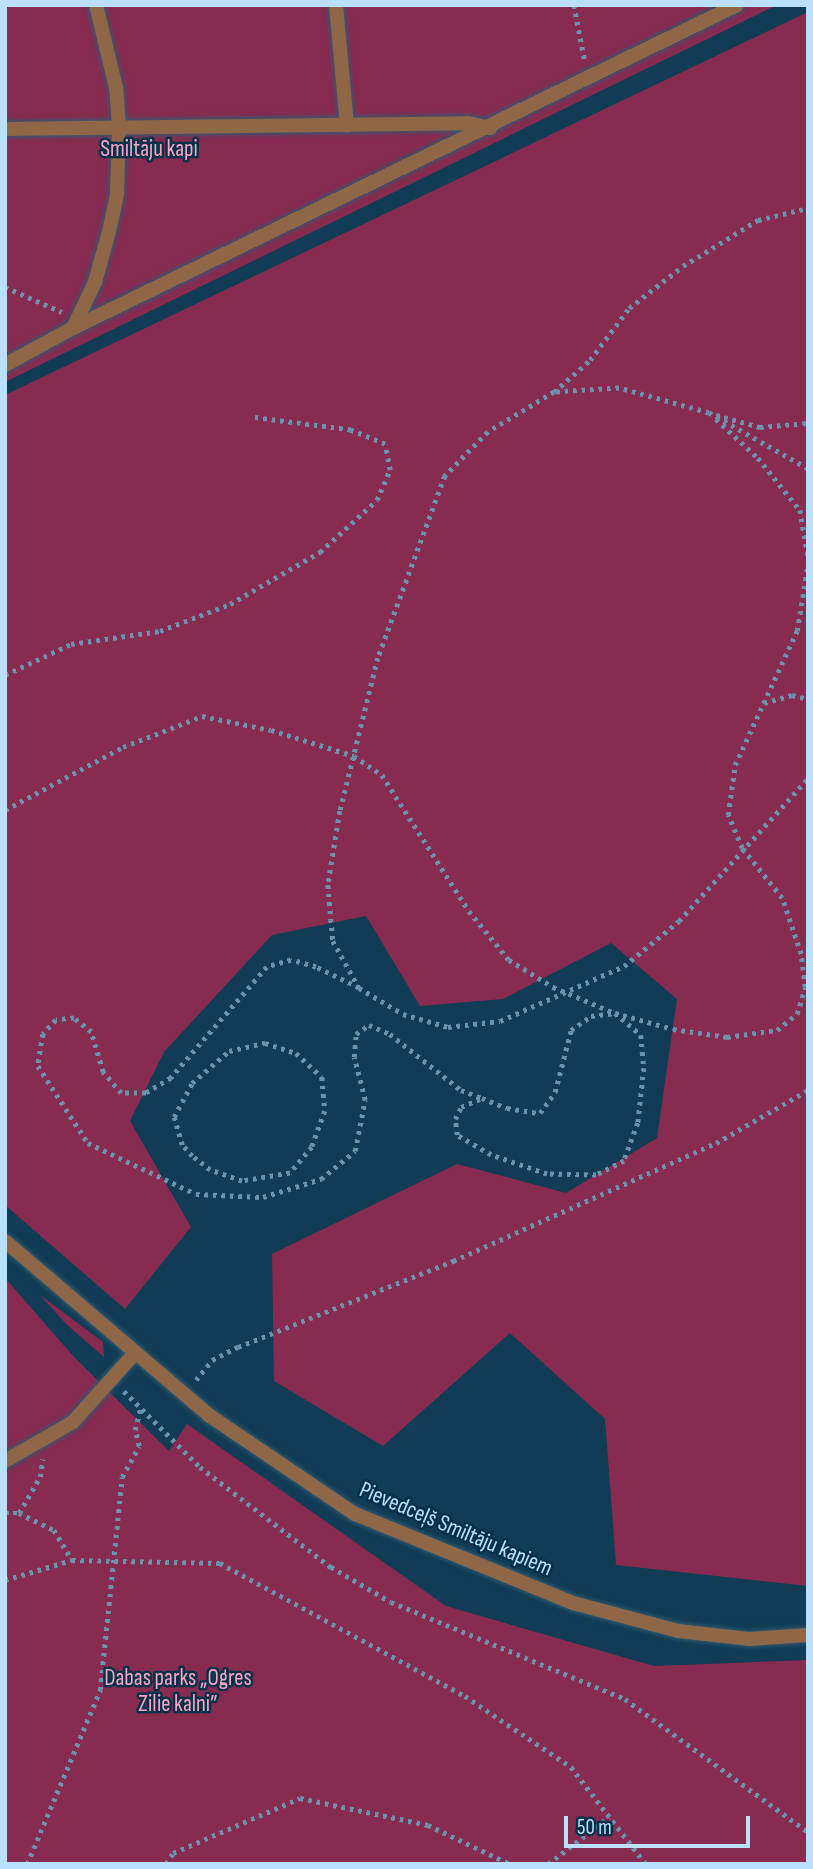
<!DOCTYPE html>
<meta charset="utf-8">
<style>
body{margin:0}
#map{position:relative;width:813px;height:1869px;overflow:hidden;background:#113c55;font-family:"Sofia Sans Condensed",sans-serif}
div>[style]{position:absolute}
.green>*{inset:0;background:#872b50}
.path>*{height:4.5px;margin-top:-2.25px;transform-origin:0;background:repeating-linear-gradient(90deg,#6b93ad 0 3.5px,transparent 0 8.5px)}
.roads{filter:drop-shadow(0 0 2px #305a73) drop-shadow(0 0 2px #305a73)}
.service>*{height:14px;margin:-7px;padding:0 7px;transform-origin:7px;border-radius:7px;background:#8f6747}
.minor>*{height:14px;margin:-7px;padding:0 7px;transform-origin:7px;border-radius:7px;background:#8f6747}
.tertiary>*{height:14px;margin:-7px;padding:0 7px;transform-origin:7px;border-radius:7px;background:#8f6747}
span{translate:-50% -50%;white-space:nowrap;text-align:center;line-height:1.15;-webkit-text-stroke:5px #04314a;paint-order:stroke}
.park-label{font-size:23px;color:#ffa6c2}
.street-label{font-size:23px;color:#bbe0fb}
.frame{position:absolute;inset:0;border:7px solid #bbe0fb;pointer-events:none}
.scale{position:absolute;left:564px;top:1816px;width:186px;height:32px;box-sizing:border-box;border:4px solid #bbe0fb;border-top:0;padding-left:9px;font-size:21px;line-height:24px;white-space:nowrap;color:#bbe0fb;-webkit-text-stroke:5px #04314a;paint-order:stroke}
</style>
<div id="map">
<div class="green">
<div style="clip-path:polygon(5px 5px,777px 5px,5px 382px)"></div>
<div style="clip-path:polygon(808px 12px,808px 1586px,616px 1565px,605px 1419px,510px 1333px,383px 1446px,274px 1381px,272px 1254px,457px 1164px,566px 1193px,657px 1138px,677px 999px,611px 943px,503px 999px,420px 1006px,366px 916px,272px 935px,164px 1052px,130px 1121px,191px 1227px,125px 1309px,5px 1205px,5px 395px)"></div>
<div style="clip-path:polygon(5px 1278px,74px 1357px,169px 1451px,187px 1424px,446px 1606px,654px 1666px,808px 1660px,808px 1864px,5px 1864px)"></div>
<div style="clip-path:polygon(40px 1295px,103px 1342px,104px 1357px,66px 1324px)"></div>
</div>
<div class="path">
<div style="left:574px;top:5px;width:57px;rotate:78.9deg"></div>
<div style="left:5px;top:287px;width:62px;rotate:23.7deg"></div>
<div style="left:554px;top:392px;width:48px;rotate:-41.6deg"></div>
<div style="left:590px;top:360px;width:65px;rotate:-53.1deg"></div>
<div style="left:629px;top:308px;width:68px;rotate:-37.9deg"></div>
<div style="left:683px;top:266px;width:88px;rotate:-31.5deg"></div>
<div style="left:758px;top:220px;width:51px;rotate:-13.5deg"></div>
<div style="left:716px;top:415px;width:46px;rotate:15.3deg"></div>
<div style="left:760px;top:427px;width:48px;rotate:-4.8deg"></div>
<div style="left:716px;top:419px;width:57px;rotate:42.9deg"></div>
<div style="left:758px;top:458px;width:67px;rotate:51.1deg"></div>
<div style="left:800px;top:510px;width:47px;rotate:80.1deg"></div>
<div style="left:808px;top:469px;width:114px;rotate:-150.5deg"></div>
<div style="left:709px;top:413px;width:93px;rotate:-164.5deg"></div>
<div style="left:619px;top:388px;width:65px;rotate:176.5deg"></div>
<div style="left:554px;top:392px;width:77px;rotate:148.8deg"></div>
<div style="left:488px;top:432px;width:62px;rotate:134.3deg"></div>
<div style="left:445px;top:476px;width:194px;rotate:110.2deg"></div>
<div style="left:378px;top:658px;width:158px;rotate:103.9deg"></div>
<div style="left:340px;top:811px;width:75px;rotate:99.2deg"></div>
<div style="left:328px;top:885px;width:56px;rotate:84.9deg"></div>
<div style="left:333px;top:941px;width:54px;rotate:61deg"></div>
<div style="left:359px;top:988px;width:51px;rotate:30.6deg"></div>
<div style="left:403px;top:1014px;width:47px;rotate:16.1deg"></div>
<div style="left:448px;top:1027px;width:52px;rotate:-6.6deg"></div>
<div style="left:500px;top:1021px;width:136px;rotate:-23.9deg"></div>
<div style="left:624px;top:966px;width:71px;rotate:-39.3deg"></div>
<div style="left:679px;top:921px;width:193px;rotate:-47.9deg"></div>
<div style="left:5px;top:675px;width:73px;rotate:-25.2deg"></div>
<div style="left:71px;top:644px;width:90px;rotate:-8.3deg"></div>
<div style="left:160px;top:631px;width:75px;rotate:-21.1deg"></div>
<div style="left:230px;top:604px;width:104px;rotate:-30deg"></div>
<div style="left:320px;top:552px;width:77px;rotate:-42.4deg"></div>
<div style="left:377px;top:500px;width:33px;rotate:-67deg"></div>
<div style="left:390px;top:470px;width:26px;rotate:-101deg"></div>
<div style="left:385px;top:444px;width:37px;rotate:-158deg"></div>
<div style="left:351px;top:430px;width:102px;rotate:-172.7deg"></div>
<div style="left:764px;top:703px;width:29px;rotate:-16deg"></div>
<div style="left:792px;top:695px;width:16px;rotate:14deg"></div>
<div style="left:5px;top:810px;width:134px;rotate:-28.1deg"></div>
<div style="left:123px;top:747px;width:85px;rotate:-21.4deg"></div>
<div style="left:202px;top:716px;width:70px;rotate:11.5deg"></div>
<div style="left:271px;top:730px;width:87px;rotate:17.4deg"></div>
<div style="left:354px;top:756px;width:34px;rotate:34deg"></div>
<div style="left:382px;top:775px;width:161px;rotate:57.4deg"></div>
<div style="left:469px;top:911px;width:63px;rotate:50.8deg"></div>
<div style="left:509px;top:960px;width:52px;rotate:31.5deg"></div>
<div style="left:553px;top:987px;width:67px;rotate:22.8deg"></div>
<div style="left:615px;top:1013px;width:60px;rotate:15.4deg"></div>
<div style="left:673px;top:1029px;width:55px;rotate:8.4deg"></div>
<div style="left:727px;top:1037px;width:50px;rotate:-8deg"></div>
<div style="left:777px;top:1030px;width:26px;rotate:-39deg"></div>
<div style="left:797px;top:1014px;width:28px;rotate:-73deg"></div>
<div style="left:805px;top:987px;width:33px;rotate:-97deg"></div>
<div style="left:801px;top:954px;width:59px;rotate:-108.7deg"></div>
<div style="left:782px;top:898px;width:64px;rotate:-128.7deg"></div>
<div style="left:742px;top:848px;width:36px;rotate:-113deg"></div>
<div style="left:728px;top:815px;width:50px;rotate:-82deg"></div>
<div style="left:735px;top:765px;width:148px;rotate:-65.2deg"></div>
<div style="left:797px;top:631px;width:69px;rotate:-80.8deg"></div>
<div style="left:359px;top:988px;width:48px;rotate:-154deg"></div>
<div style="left:316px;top:967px;width:26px;rotate:-164deg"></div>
<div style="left:291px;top:960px;width:25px;rotate:164deg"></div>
<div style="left:267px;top:967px;width:147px;rotate:130.9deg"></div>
<div style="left:171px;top:1078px;width:29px;rotate:149deg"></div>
<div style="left:146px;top:1093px;width:25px;rotate:180deg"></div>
<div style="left:121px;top:1093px;width:28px;rotate:-131deg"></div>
<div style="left:103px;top:1072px;width:42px;rotate:-106.7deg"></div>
<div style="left:91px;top:1032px;width:22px;rotate:-141deg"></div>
<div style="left:74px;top:1018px;width:18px;rotate:174deg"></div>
<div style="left:56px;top:1020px;width:19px;rotate:133deg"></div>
<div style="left:43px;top:1034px;width:32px;rotate:99deg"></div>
<div style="left:38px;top:1066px;width:92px;rotate:57deg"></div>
<div style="left:88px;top:1143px;width:119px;rotate:25.3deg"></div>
<div style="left:196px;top:1194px;width:67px;rotate:2.6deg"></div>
<div style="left:263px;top:1197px;width:61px;rotate:-17.2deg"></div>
<div style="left:321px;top:1179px;width:44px;rotate:-39.5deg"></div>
<div style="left:355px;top:1151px;width:52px;rotate:-78.9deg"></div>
<div style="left:365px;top:1100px;width:44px;rotate:-104.3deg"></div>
<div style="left:354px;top:1057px;width:23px;rotate:-85deg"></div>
<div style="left:356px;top:1034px;width:16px;rotate:-35deg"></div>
<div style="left:369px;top:1025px;width:23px;rotate:23deg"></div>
<div style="left:390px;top:1034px;width:90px;rotate:38.3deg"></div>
<div style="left:461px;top:1090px;width:22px;rotate:21deg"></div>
<div style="left:482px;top:1098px;width:27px;rotate:22deg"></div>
<div style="left:507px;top:1108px;width:33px;rotate:9deg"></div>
<div style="left:540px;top:1113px;width:26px;rotate:-54deg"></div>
<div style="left:555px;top:1092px;width:64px;rotate:-75.5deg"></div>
<div style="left:571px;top:1030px;width:24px;rotate:-35deg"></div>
<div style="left:591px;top:1016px;width:24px;rotate:-7deg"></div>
<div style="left:615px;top:1013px;width:34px;rotate:40deg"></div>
<div style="left:641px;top:1035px;width:33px;rotate:85deg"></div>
<div style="left:644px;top:1068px;width:55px;rotate:96.2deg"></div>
<div style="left:638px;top:1123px;width:40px;rotate:110.2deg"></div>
<div style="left:624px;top:1161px;width:31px;rotate:153deg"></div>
<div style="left:596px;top:1175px;width:49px;rotate:-178.8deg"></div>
<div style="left:547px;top:1174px;width:59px;rotate:-161.3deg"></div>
<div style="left:491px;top:1155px;width:39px;rotate:-150deg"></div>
<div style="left:457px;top:1135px;width:16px;rotate:-97deg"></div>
<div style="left:455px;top:1119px;width:13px;rotate:-63deg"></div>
<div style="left:461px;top:1107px;width:23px;rotate:-23deg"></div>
<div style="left:265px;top:1043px;width:33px;rotate:18deg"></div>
<div style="left:296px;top:1053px;width:35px;rotate:43deg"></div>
<div style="left:322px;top:1077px;width:34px;rotate:85deg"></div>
<div style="left:325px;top:1111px;width:38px;rotate:110deg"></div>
<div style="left:312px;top:1147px;width:34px;rotate:130deg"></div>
<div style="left:290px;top:1173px;width:49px;rotate:170.5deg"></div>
<div style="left:242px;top:1181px;width:34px;rotate:-161deg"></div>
<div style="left:210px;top:1170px;width:23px;rotate:-142deg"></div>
<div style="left:192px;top:1156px;width:15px;rotate:-132deg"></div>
<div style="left:182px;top:1145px;width:29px;rotate:-106deg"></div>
<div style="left:174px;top:1117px;width:38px;rotate:-62deg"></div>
<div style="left:192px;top:1083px;width:49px;rotate:-40.9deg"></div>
<div style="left:229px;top:1051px;width:37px;rotate:-13deg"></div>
<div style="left:196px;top:1380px;width:26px;rotate:-51deg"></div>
<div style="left:212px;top:1360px;width:29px;rotate:-27deg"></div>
<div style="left:238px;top:1347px;width:232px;rotate:-21.8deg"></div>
<div style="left:453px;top:1261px;width:288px;rotate:-24.2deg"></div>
<div style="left:716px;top:1143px;width:106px;rotate:-29.9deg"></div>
<div style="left:124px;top:1391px;width:107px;rotate:45deg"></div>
<div style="left:200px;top:1467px;width:165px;rotate:37.4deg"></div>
<div style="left:331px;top:1567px;width:69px;rotate:30.3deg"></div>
<div style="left:391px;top:1602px;width:253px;rotate:22.5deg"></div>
<div style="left:625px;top:1699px;width:226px;rotate:36deg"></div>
<div style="left:5px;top:1513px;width:14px"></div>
<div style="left:19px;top:1513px;width:39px;rotate:26deg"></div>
<div style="left:54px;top:1530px;width:35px;rotate:59deg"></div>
<div style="left:19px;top:1513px;width:42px;rotate:-59.7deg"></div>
<div style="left:40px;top:1477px;width:18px;rotate:-81deg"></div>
<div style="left:5px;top:1580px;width:70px;rotate:-16.6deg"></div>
<div style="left:72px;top:1560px;width:148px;rotate:1.2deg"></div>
<div style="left:220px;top:1563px;width:279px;rotate:28.5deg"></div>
<div style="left:465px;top:1696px;width:128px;rotate:33.8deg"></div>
<div style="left:571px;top:1767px;width:123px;rotate:52.3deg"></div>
<div style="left:27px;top:1864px;width:189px;rotate:-67.2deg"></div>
<div style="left:100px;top:1690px;width:214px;rotate:-84.1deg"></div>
<div style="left:122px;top:1477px;width:35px;rotate:-61deg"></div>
<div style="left:139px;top:1446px;width:16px;rotate:-104deg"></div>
<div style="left:135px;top:1430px;width:25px;rotate:-76deg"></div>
<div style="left:166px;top:1864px;width:13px;rotate:-58deg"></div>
<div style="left:173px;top:1853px;width:138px;rotate:-23.4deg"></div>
<div style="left:300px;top:1798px;width:131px;rotate:11.9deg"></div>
<div style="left:428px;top:1825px;width:91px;rotate:25.4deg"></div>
<div style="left:548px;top:1864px;width:77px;rotate:-37.6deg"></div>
</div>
<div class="roads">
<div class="service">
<div style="left:336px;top:5px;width:121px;rotate:84.8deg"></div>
<div style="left:5px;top:129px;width:463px;rotate:-0.7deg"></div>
<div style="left:468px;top:123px;width:23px;rotate:13deg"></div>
<div style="left:73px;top:328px;width:738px;rotate:-25.94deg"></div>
<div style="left:5px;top:365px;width:77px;rotate:-28.6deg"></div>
<div style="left:73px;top:328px;width:51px;rotate:-64.4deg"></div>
<div style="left:95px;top:282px;width:52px;rotate:-74.4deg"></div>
<div style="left:109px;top:232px;width:39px;rotate:-78deg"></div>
<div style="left:117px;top:194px;width:67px;rotate:-88.3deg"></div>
<div style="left:119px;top:127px;width:39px;rotate:-94deg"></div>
<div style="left:116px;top:88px;width:85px;rotate:-103.5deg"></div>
</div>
<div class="minor">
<div style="left:5px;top:1461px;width:78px;rotate:-29.8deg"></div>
<div style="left:73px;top:1422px;width:93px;rotate:-48.1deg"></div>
</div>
<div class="tertiary">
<div style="left:5px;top:1241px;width:270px;rotate:40.5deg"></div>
<div style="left:210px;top:1416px;width:175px;rotate:34.1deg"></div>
<div style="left:355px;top:1514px;width:235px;rotate:22.2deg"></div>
<div style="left:573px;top:1603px;width:109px;rotate:14.9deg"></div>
<div style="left:678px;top:1631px;width:71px;rotate:6.4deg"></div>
<div style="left:749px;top:1639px;width:59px;rotate:-3.9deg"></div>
</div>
</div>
<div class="park-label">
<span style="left:149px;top:149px">Smiltāju kapi</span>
<span style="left:178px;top:1691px">Dabas parks „Ogres<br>Zilie kalni”</span>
</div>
<div class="street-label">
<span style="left:456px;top:1529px;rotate:23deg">Pievedceļš Smiltāju kapiem</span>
</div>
<div class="frame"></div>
<div class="scale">50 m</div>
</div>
